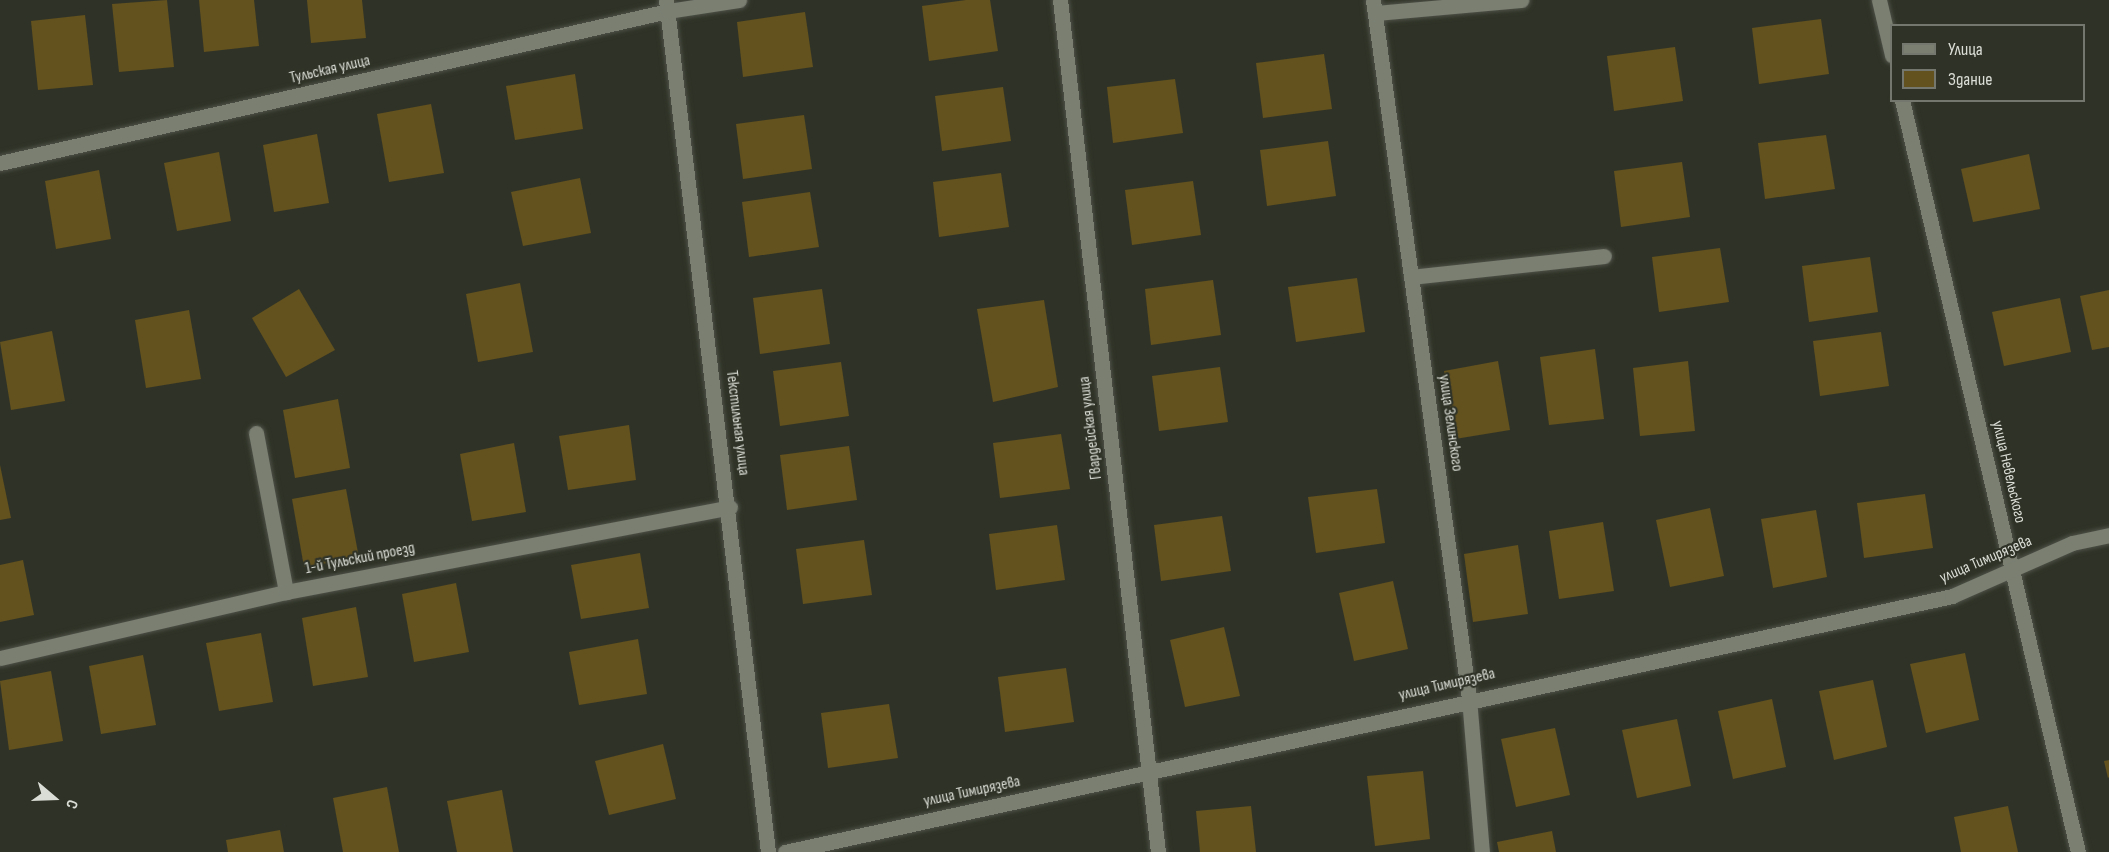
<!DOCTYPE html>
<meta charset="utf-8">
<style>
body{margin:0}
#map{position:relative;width:2109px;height:852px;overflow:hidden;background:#2f3327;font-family:"Sofia Sans Condensed",sans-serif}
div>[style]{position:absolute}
.building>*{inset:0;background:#63511e}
.roads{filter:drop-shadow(0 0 2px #4e5147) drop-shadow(0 0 2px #4e5147)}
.street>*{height:15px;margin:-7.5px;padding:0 7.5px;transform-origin:7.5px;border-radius:7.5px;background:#7a7f72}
span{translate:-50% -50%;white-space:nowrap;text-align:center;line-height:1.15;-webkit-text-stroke:4.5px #2f3327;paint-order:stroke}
.street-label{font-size:16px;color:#daddd5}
.legend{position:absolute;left:1890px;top:24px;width:195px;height:78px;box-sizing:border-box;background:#2f3327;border:2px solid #73776d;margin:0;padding:8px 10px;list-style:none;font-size:18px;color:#daddd5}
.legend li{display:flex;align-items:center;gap:12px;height:30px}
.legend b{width:30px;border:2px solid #73776d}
.north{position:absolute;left:24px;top:768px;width:60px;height:60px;-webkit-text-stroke:4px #2f3327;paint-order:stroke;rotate:109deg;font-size:16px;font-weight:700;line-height:24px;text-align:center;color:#daddd5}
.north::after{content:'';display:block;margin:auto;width:21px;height:27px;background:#daddd5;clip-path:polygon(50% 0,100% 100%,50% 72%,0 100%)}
</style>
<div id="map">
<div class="building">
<div style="clip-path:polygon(167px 0,174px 67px,119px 72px,112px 4px)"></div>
<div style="clip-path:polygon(199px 0,254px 0,259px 46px,204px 52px)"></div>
<div style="clip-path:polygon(307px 0,362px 0,366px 38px,311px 43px)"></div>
<div style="clip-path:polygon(966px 0,990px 0,998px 51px,929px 61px,922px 6px)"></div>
<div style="clip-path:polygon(805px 12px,813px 67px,743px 77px,737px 22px)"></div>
<div style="clip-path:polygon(85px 15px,93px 85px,38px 90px,31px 21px)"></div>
<div style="clip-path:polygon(1821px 19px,1829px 74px,1759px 84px,1752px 28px)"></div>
<div style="clip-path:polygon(1675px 47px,1683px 101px,1614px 111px,1607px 56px)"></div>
<div style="clip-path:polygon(1324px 54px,1332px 109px,1263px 118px,1256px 63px)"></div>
<div style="clip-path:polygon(575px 74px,583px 129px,515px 140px,506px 86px)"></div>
<div style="clip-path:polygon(1175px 79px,1183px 133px,1113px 143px,1107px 87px)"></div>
<div style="clip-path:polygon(1003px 87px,1011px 141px,942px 151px,935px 96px)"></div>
<div style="clip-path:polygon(431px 104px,444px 173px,389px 182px,377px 114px)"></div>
<div style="clip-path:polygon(804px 115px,812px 169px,743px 179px,736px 124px)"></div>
<div style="clip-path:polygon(317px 134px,329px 203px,274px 212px,263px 145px)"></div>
<div style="clip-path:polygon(1826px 135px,1835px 189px,1765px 199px,1758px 143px)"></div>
<div style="clip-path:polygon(1328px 141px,1336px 196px,1267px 206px,1260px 150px)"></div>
<div style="clip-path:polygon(219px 152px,231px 221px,177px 231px,164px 163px)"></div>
<div style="clip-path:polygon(2029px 154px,2040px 209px,1973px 222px,1961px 169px)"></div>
<div style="clip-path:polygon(1682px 162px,1690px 217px,1621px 227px,1614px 171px)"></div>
<div style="clip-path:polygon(99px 170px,111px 239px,56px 249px,45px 181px)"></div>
<div style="clip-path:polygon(1001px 173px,1009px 227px,939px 237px,933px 182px)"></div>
<div style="clip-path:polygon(580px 178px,591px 233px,523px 246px,511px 192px)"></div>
<div style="clip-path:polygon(1193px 181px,1201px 235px,1132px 245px,1125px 190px)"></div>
<div style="clip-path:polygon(810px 192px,819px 247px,749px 257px,742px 202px)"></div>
<div style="clip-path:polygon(1720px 248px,1729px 302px,1659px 312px,1652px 257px)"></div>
<div style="clip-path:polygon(1870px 257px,1878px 312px,1809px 322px,1802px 266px)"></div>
<div style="clip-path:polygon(1357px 278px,1365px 332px,1296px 342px,1288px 287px)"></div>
<div style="clip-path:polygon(1213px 280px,1221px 335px,1151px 345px,1145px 289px)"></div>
<div style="clip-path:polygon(520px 283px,533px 352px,478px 362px,466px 294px)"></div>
<div style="clip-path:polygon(299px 289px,335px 350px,286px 377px,252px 318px)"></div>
<div style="clip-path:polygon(822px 289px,830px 344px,760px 354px,753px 298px)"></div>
<div style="clip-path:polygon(2109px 290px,2109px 347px,2092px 350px,2080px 296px)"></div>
<div style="clip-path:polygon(2060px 298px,2071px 352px,2004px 366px,1992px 312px)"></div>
<div style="clip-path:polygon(1044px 300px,1058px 387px,993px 402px,977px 309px)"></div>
<div style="clip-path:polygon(189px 310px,201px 379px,146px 388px,135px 320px)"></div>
<div style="clip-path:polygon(52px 331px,65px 401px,11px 410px,0 342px)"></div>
<div style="clip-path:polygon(1881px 332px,1889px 386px,1820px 396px,1813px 341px)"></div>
<div style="clip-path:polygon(1595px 349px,1604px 419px,1549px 425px,1540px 357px)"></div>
<div style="clip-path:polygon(1498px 361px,1510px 430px,1455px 439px,1444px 371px)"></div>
<div style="clip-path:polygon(1688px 361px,1695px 431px,1640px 436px,1633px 368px)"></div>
<div style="clip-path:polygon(841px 362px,849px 416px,780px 426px,773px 371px)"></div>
<div style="clip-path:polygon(1220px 367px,1228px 422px,1159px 431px,1152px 376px)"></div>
<div style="clip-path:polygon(338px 399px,350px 468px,295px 478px,283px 410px)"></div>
<div style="clip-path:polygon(629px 425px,636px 480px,568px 490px,559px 436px)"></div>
<div style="clip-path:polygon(1061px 434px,1070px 489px,1000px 498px,993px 443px)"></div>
<div style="clip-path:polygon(514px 443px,526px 512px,472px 521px,460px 454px)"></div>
<div style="clip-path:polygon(849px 446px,857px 500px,787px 510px,780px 455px)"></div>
<div style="clip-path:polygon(0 465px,11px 518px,0 520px)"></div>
<div style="clip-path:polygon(346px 489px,359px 558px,304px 567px,292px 499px)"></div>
<div style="clip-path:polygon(1377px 489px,1385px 543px,1316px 553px,1308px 497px)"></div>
<div style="clip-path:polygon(1925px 494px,1933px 548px,1864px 558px,1857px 503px)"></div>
<div style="clip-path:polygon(1710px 508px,1724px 576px,1670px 587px,1656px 520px)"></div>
<div style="clip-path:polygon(1816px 510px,1827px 577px,1773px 588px,1761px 519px)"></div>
<div style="clip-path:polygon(1222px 516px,1231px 571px,1161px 581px,1154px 525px)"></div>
<div style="clip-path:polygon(1603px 522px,1614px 591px,1559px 599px,1549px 531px)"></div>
<div style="clip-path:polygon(1057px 525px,1065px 580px,996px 590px,989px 534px)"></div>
<div style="clip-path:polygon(864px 540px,872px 595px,803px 604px,796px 549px)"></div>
<div style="clip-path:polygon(1518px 545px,1528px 614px,1473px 622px,1464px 554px)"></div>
<div style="clip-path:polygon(640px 553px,649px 608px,581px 619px,571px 565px)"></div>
<div style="clip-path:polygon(23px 560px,34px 615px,0 622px,0 565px)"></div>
<div style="clip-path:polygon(1393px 581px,1408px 649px,1354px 661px,1339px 593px)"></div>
<div style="clip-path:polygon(456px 583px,469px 652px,414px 662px,402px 594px)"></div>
<div style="clip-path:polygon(356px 607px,368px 677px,313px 686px,302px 618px)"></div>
<div style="clip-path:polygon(1224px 627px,1240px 696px,1185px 707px,1170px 640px)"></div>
<div style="clip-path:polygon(261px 633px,273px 702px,219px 711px,206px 643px)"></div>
<div style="clip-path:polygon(638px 639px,647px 694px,579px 705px,569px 652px)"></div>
<div style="clip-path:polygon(1965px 653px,1979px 720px,1926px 733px,1910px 664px)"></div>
<div style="clip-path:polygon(143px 655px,156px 725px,101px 734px,89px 666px)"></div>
<div style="clip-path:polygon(1066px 668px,1074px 722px,1005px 732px,998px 677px)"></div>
<div style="clip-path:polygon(51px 671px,63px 741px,9px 750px,0 681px)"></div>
<div style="clip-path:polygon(1873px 680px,1887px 747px,1834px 760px,1819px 691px)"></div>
<div style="clip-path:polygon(1772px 699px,1786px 767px,1733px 779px,1718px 711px)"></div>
<div style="clip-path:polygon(889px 704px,898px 758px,828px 768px,821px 713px)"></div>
<div style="clip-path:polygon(1677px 719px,1691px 786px,1637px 798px,1622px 730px)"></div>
<div style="clip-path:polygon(1555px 728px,1570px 795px,1516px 807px,1501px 739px)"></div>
<div style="clip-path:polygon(663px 744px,676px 799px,609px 815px,595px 761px)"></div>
<div style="clip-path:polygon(2109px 760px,2109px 777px,2108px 778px,2104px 761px)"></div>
<div style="clip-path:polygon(1423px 771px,1430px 839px,1375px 846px,1367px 776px)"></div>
<div style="clip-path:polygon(387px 787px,399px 852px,343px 852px,333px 798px)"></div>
<div style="clip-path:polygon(502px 790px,513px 852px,457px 852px,447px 801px)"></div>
<div style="clip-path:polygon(1251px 806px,1256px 852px,1200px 852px,1196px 811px)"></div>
<div style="clip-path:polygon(2008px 806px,2018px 852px,1961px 852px,1954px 817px)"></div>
<div style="clip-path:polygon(280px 830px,284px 852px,228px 852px,226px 840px)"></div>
<div style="clip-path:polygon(1552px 831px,1556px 852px,1499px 852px,1497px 842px)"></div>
</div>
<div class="roads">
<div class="street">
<div style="left:666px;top:0;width:858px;rotate:83.17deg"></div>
<div style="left:1060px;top:0;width:858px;rotate:83.44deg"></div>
<div style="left:1373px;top:0;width:705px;rotate:82.17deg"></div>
<div style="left:1469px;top:698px;width:155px;rotate:85.2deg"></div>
<div style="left:1879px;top:0;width:57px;rotate:76.7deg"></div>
<div style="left:1375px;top:13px;width:147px;rotate:-5.1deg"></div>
<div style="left:1902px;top:100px;width:772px;rotate:76.83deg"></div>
<div style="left:0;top:163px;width:685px;rotate:-12.82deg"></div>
<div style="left:668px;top:11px;width:72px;rotate:-8.8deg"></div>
<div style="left:1411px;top:277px;width:194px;rotate:-6.2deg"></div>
<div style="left:256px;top:433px;width:162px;rotate:79.3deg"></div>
<div style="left:0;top:658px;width:294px;rotate:-13deg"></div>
<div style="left:286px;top:592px;width:452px;rotate:-10.8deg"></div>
<div style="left:785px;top:852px;width:1195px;rotate:-12.37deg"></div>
<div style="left:1952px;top:596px;width:131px;rotate:-23.8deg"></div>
<div style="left:2072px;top:543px;width:38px;rotate:-12deg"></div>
</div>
</div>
<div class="street-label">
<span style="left:330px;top:70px;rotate:-13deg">Тульская улица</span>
<span style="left:737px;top:423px;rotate:83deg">Текстильная улица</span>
<span style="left:1450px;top:423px;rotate:82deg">улица Зелинского</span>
<span style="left:1091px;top:428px;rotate:-97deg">Гвардейская улица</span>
<span style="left:2008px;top:472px;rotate:77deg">улица Невельского</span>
<span style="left:360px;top:559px;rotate:-11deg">1-й Тульский проезд</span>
<span style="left:1986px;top:560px;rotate:-23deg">улица Тимирязева</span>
<span style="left:1447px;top:685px;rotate:-13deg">улица Тимирязева</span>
<span style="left:972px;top:792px;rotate:-12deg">улица Тимирязева</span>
</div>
<ul class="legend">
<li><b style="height:8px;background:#7a7f72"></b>Улица</li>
<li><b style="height:16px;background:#63511e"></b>Здание</li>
</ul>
<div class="north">С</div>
</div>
